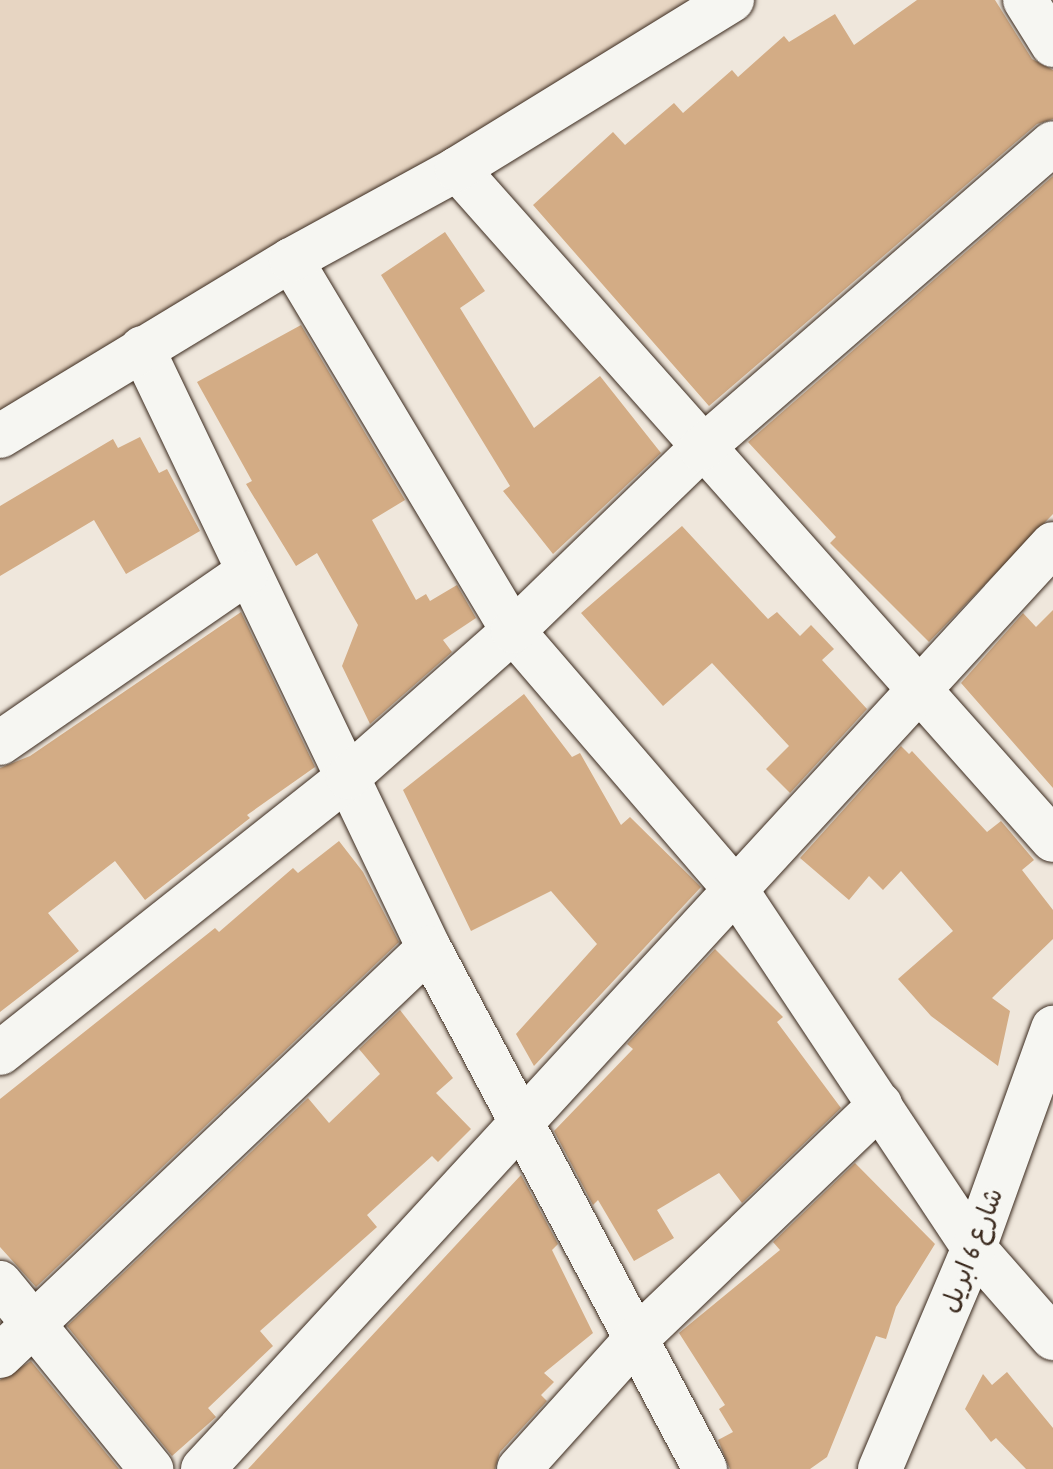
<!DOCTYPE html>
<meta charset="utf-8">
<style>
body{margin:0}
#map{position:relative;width:1053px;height:1469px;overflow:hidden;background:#efe7dc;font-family:"Patrick Hand","Playpen Sans Arabic",sans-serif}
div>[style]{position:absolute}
.built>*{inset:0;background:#e7d5c2}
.building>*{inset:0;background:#d3ac85}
.roads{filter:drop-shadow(0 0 2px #3b2a1e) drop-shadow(0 0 2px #3b2a1e)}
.minor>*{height:44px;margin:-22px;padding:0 22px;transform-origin:22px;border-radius:22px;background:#f6f6f2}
span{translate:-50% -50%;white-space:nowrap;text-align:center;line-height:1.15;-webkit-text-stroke:7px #f6f6f2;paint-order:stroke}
.street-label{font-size:26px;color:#3b2a1e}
</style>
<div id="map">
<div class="built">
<div style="clip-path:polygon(0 0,692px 0,0 442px)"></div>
</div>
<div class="building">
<div style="clip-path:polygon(917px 0,995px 0,1032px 59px,1053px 70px,1053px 119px,1037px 124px,709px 406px,533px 205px,613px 132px,625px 145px,674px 103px,683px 113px,732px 70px,738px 77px,784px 36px,789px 42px,835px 14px,854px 45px)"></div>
<div style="clip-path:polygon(1053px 176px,1053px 514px,929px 642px,830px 543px,836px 537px,748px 442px)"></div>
<div style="clip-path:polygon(445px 232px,485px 291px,460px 308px,534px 428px,600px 376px,661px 453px,553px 554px,503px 491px,510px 486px,381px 275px)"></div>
<div style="clip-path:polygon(301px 325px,405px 500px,372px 520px,416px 600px,426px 594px,430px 601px,457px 585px,476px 618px,443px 640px,452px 652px,370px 724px,342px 666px,358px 625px,317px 553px,296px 566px,246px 484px,252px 481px,197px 382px)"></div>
<div style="clip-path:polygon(140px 437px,159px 473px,167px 469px,200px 531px,126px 574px,94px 520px,0 576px,0 506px,113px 439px,118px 448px)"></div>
<div style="clip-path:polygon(682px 526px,768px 619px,777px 612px,800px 636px,811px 625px,834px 649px,822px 660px,867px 709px,790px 793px,766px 769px,789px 746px,712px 663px,663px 706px,581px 613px)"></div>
<div style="clip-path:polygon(1053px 610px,1053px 788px,961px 683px,1023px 613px,1036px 627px)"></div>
<div style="clip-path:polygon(241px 612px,315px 767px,247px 815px,250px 818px,145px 900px,115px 861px,48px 913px,79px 951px,0 1012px,0 768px,30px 756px)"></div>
<div style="clip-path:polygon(524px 694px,572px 757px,580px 753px,621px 825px,630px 817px,701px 887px,534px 1066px,516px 1034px,597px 944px,551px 891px,471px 931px,403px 790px)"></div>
<div style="clip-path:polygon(901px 746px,909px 754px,912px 751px,987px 832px,1001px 821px,1034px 860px,1022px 870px,1053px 910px,1053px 939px,992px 998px,1010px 1011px,998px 1066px,931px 1016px,898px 979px,953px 931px,901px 871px,883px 890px,869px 876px,849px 900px,800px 858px)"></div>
<div style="clip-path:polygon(339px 841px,363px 872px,399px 942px,36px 1287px,0 1247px,0 1099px,215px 928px,219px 932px,293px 868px,298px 873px)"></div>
<div style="clip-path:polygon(715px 949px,783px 1017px,777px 1022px,841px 1108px,742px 1203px,719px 1173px,657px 1210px,674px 1238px,634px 1261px,598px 1200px,593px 1205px,554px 1131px,633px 1049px,627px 1044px)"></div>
<div style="clip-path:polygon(400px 1010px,453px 1078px,436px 1093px,471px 1129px,438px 1162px,432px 1156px,367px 1215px,377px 1227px,260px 1331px,273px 1346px,208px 1408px,216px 1417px,172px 1456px,67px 1326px,308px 1098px,329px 1123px,380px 1074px,359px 1049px)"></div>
<div style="clip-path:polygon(855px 1163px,935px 1244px,896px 1307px,886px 1339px,876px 1336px,827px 1457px,810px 1469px,730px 1469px,718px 1440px,733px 1432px,719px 1409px,725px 1405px,679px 1333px,780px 1250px,773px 1242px)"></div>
<div style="clip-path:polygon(521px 1175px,558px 1244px,552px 1250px,593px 1333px,544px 1373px,554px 1382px,541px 1395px,547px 1401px,500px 1452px,495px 1469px,248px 1469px)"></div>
<div style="clip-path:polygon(31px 1361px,119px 1469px,0 1469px,0 1380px)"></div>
<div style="clip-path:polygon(1007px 1372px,1053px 1428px,1053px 1469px,1026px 1469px,996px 1438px,991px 1442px,965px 1409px,983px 1374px,992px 1385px)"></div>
</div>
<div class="roads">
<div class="minor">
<div style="left:1025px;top:0;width:53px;rotate:58.1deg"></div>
<div style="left:457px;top:169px;width:897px;rotate:48.39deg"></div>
<div style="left:291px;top:260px;width:432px;rotate:59.1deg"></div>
<div style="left:513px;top:631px;width:342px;rotate:49.3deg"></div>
<div style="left:736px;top:890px;width:430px;rotate:56.4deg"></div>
<div style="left:974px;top:1248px;width:120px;rotate:48.7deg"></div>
<div style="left:142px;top:348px;width:665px;rotate:64.44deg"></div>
<div style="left:429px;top:948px;width:590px;rotate:62.09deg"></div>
<div style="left:0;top:436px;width:340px;rotate:-31.2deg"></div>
<div style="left:291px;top:260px;width:189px;rotate:-28.7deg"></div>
<div style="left:457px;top:169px;width:323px;rotate:-31.6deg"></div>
<div style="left:0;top:743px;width:299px;rotate:-34.6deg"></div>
<div style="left:0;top:1053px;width:444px;rotate:-38.4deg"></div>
<div style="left:348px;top:777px;width:220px;rotate:-41.5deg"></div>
<div style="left:513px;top:631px;width:262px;rotate:-44.1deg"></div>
<div style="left:701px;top:449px;width:466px;rotate:-41deg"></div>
<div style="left:0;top:1283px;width:240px;rotate:50.9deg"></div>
<div style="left:0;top:1356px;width:592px;rotate:-43.56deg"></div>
<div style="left:203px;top:1469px;width:1256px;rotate:-47.42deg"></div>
<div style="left:519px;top:1469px;width:176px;rotate:-48deg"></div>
<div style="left:637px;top:1338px;width:337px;rotate:-43.8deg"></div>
<div style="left:880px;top:1469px;width:240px;rotate:-67deg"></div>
<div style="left:974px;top:1248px;width:234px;rotate:-70.2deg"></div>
</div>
</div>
<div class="street-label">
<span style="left:971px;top:1250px;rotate:-69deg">شارع 6 ابريل</span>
</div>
</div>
